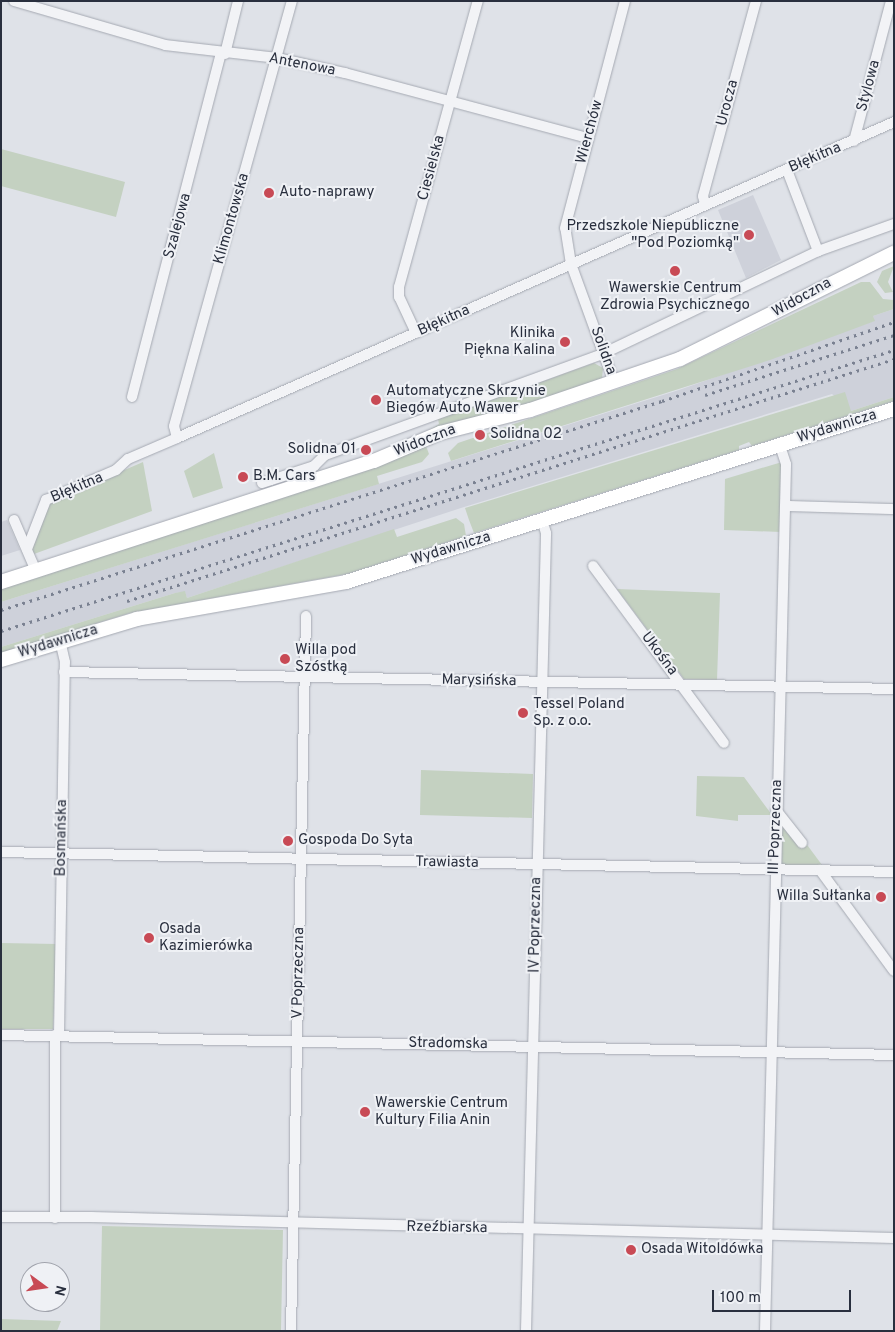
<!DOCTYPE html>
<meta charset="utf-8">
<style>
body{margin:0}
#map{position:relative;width:895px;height:1332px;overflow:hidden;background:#dfe2e8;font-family:Overpass,sans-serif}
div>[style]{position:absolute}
.built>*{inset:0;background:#ced1da}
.green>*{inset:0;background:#c4d1c1}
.roads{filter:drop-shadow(0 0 1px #a5a9b2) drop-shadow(0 0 1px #a5a9b2)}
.minor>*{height:10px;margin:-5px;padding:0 5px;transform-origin:5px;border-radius:5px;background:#f2f3f6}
.major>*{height:14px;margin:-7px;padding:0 7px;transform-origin:7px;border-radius:7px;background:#fff}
.rail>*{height:2.5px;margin-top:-1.25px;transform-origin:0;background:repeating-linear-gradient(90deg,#7a8191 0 2.5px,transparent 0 7.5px)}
.dots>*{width:14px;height:14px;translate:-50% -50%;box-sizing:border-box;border:2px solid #eff1f5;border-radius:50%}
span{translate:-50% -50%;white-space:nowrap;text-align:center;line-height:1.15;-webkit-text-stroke:4px #eff1f5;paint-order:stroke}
.street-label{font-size:15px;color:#292f3e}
.poi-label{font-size:15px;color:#292f3e}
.left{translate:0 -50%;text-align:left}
.right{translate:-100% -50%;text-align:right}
.frame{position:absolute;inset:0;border:2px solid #292f3e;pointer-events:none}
.north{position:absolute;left:20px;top:1262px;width:50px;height:50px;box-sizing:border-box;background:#eff1f5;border:1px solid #a0a3ac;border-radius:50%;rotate:104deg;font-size:14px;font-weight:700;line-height:20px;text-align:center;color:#292f3e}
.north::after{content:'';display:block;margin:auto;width:18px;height:22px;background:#c84a55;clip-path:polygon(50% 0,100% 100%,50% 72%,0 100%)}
.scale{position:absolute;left:712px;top:1290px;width:139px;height:22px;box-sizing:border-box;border:2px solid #292f3e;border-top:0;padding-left:6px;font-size:15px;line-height:18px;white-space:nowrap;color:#292f3e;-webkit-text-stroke:4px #eff1f5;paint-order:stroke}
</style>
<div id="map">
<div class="built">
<div style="clip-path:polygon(753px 195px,781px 260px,746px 278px,718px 210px)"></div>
<div style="clip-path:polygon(894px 309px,894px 397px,851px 411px,832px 394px,464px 507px,187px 598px,185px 592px,175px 593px,1px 647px,1px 602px,679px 390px,874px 321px,873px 316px)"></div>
<div style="clip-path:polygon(7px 520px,20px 550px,1px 556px,1px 522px)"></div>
</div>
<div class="green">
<div style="clip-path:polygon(1px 149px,125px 182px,116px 217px,1px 186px)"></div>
<div style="clip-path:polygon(894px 266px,888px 282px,893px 292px,885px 293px,877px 282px,882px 271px)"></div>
<div style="clip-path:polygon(861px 282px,870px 282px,883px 299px,894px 300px,894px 309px,873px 316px,875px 321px,770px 360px,451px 461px,448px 453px,458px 443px,677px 369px)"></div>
<div style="clip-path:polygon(594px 363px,603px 368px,602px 379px,540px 402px,428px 431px,439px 424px,438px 419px)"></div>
<div style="clip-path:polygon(845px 392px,851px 411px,894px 397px,894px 401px,752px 446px,749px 442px,739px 446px,739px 450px,474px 533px,469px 520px,465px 508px)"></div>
<div style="clip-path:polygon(426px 446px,429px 454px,422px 462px,377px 476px,379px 484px,1px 602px,1px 589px,283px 497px)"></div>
<div style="clip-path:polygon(214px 453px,223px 488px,193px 498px,184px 471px)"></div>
<div style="clip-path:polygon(143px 462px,152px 511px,34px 554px,32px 550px,46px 504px)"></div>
<div style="clip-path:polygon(782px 462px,781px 532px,724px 530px,725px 479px)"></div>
<div style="clip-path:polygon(456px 518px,464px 524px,466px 536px,347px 574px,130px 613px,1px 653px,1px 647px,175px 593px,185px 591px,187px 598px,394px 529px,397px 537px)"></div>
<div style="clip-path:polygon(617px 589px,720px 593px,717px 680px,684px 679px)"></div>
<div style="clip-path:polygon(421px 770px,533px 774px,532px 818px,420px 815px)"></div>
<div style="clip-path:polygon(697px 776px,744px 777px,772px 815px,738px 815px,738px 821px,696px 816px)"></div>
<div style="clip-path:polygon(780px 822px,805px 842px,822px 865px,778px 865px)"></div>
<div style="clip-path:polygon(1px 943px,57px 944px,53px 1029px,1px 1029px)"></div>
<div style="clip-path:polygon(102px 1226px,283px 1230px,281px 1331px,100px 1331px)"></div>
<div style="clip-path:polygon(1px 1319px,61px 1321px,57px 1331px,1px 1331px)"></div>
</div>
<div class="roads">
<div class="minor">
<div style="left:14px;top:1px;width:157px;rotate:16.2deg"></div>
<div style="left:165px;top:45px;width:113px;rotate:6.6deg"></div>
<div style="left:277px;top:58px;width:70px;rotate:12.4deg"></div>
<div style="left:345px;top:73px;width:252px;rotate:15deg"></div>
<div style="left:225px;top:54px;width:55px;rotate:-76.2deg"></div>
<div style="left:854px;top:141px;width:145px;rotate:-75.2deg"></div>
<div style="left:787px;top:170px;width:87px;rotate:69.1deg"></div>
<div style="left:705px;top:204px;width:8px;rotate:-104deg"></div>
<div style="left:703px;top:196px;width:202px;rotate:-74.8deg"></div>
<div style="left:416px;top:333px;width:40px;rotate:-115deg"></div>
<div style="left:399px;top:297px;width:10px;rotate:-90deg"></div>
<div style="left:399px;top:287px;width:297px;rotate:-74.6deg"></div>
<div style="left:614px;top:382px;width:126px;rotate:-110deg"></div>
<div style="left:571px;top:264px;width:36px;rotate:-99deg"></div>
<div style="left:565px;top:228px;width:235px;rotate:-75.2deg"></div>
<div style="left:132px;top:397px;width:354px;rotate:-75.5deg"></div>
<div style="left:177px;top:438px;width:12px;rotate:-104deg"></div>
<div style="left:174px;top:426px;width:441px;rotate:-74.5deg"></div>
<div style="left:262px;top:483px;width:55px;rotate:-18.1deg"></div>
<div style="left:314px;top:466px;width:16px;rotate:-45deg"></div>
<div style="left:325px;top:455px;width:293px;rotate:-20deg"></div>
<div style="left:600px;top:355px;width:242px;rotate:-25.5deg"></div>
<div style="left:818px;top:251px;width:81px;rotate:-19.6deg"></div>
<div style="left:785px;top:506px;width:109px;rotate:1.6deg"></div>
<div style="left:14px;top:520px;width:56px;rotate:66.7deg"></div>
<div style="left:27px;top:549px;width:53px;rotate:-68.8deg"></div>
<div style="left:46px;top:500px;width:76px;rotate:-23.2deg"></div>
<div style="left:116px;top:470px;width:16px;rotate:-43deg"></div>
<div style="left:128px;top:459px;width:53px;rotate:-23.2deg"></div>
<div style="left:177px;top:438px;width:784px;rotate:-23.78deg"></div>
<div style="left:593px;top:566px;width:220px;rotate:53.5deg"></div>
<div style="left:64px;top:672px;width:830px;rotate:1.17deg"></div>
<div style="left:776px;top:810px;width:42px;rotate:51.8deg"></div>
<div style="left:1px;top:852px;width:893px;rotate:1.28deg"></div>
<div style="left:820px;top:870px;width:125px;rotate:53.8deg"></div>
<div style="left:1px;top:1035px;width:893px;rotate:1.28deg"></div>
<div style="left:59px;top:1035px;width:373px;rotate:-89.1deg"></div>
<div style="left:65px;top:662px;width:22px;rotate:-103deg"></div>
<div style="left:1px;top:1217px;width:90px"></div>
<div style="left:91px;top:1217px;width:803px;rotate:1.5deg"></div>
<div style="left:55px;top:1218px;width:183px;rotate:-90deg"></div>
<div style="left:291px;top:1331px;width:715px;rotate:-88.8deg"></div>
<div style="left:526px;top:1331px;width:798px;rotate:-88.56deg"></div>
<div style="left:546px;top:533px;width:14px;rotate:-107deg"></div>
<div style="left:765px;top:1331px;width:867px;rotate:-88.61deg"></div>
<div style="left:786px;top:464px;width:20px;rotate:-108deg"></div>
</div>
<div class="major">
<div style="left:1px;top:582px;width:392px;rotate:-18deg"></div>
<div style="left:374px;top:461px;width:72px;rotate:-23deg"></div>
<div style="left:440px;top:433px;width:93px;rotate:-14.3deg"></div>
<div style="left:530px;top:410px;width:158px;rotate:-18.8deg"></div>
<div style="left:680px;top:359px;width:239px;rotate:-26.4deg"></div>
<div style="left:1px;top:660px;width:142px;rotate:-16.8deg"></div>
<div style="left:137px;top:619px;width:212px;rotate:-10deg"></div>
<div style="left:346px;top:582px;width:575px;rotate:-17.52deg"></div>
</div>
</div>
<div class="rail">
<div style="left:705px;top:395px;width:198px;rotate:-17.6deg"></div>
<div style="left:127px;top:601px;width:804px;rotate:-17.51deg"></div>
<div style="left:1px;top:610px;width:693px;rotate:-17.55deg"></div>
<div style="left:662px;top:401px;width:245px;rotate:-18.8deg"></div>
<div style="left:1px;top:631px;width:936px;rotate:-17.47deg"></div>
</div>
<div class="dots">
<div style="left:269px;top:193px;background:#c84a55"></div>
<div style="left:749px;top:235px;background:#c84a55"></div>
<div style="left:675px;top:271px;background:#c84a55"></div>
<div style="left:565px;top:342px;background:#c84a55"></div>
<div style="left:376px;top:400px;background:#c84a55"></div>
<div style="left:480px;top:435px;background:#c84a55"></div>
<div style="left:366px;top:450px;background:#c84a55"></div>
<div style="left:243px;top:477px;background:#c84a55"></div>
<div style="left:285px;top:659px;background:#c84a55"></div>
<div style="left:523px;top:713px;background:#c84a55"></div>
<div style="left:288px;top:841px;background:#c84a55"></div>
<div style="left:881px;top:897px;background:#c84a55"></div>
<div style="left:149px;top:938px;background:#c84a55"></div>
<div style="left:365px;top:1112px;background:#c84a55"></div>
<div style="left:631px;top:1250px;background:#c84a55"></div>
</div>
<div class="street-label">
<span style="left:302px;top:65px;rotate:11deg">Antenowa</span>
<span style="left:869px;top:86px;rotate:-75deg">Stylowa</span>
<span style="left:728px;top:103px;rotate:-75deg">Urocza</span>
<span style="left:590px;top:132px;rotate:-75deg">Wierchów</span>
<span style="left:815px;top:158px;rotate:-23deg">Błękitna</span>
<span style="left:432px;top:168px;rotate:-75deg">Ciesielska</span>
<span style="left:232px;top:219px;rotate:-74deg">Klimontowska</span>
<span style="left:178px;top:226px;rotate:-75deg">Szalejowa</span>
<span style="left:802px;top:298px;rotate:-29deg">Widoczna</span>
<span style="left:444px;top:321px;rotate:-24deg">Błękitna</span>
<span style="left:603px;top:351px;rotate:70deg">Solidna</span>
<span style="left:837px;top:427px;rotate:-17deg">Wydawnicza</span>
<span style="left:425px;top:441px;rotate:-21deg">Widoczna</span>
<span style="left:77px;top:488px;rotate:-23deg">Błękitna</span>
<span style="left:451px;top:549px;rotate:-17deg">Wydawnicza</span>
<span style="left:58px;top:642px;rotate:-17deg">Wydawnicza</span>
<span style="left:659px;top:654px;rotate:53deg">Ukośna</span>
<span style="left:479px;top:681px;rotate:1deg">Marysińska</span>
<span style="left:776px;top:827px;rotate:-88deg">III Poprzeczna</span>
<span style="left:62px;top:838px;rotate:-89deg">Bosmańska</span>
<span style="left:447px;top:863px;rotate:1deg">Trawiasta</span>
<span style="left:536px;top:925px;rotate:-89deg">IV Poprzeczna</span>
<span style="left:299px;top:973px;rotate:-89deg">V Poprzeczna</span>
<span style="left:448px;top:1044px;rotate:1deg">Stradomska</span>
<span style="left:447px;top:1228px;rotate:1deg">Rzeźbiarska</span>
</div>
<div class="poi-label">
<span class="left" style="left:279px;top:193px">Auto-naprawy</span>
<span class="right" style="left:739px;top:235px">Przedszkole Niepubliczne<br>"Pod Poziomką"</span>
<span style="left:675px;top:297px">Wawerskie Centrum<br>Zdrowia Psychicznego</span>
<span class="right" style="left:555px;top:342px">Klinika<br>Piękna Kalina</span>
<span class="left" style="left:386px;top:400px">Automatyczne Skrzynie<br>Biegów Auto Wawer</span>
<span class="left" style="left:490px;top:435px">Solidna 02</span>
<span class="right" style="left:356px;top:450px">Solidna 01</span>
<span class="left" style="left:253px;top:477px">B.M. Cars</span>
<span class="left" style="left:295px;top:659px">Willa pod<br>Szóstką</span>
<span class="left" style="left:533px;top:713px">Tessel Poland<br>Sp. z o.o.</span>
<span class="left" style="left:298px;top:841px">Gospoda Do Syta</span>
<span class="right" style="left:871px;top:897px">Willa Sułtanka</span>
<span class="left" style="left:159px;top:938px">Osada<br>Kazimierówka</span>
<span class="left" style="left:375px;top:1112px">Wawerskie Centrum<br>Kultury Filia Anin</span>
<span class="left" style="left:641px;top:1250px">Osada Witoldówka</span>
</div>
<div class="frame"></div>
<div class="north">N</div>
<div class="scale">100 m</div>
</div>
